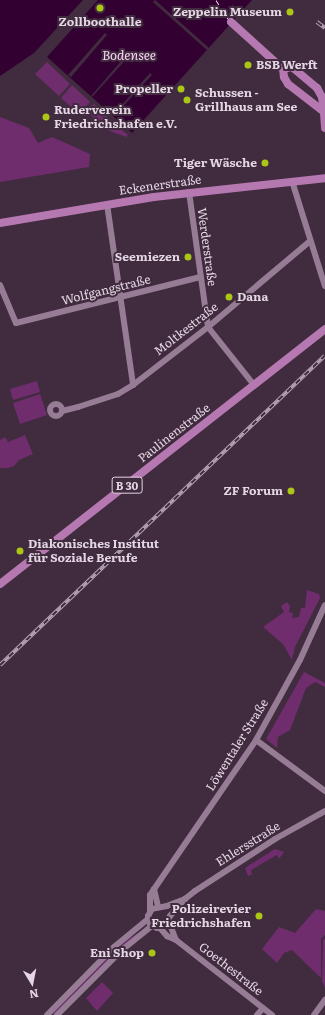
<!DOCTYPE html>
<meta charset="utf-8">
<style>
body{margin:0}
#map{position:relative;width:325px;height:1015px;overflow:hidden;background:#412b3f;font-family:Literata,serif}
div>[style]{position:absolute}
.green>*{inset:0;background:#702d6e}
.water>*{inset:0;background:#330032}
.pier>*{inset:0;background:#412b3f}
.ferry>*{height:1px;margin-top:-0.5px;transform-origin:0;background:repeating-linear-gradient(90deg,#f9d2f5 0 5px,transparent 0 9px)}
.minor>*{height:6px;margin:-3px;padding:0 3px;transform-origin:3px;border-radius:3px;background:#967c94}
.minor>.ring{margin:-3px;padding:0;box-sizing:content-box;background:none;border:6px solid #967c94;border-radius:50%}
.major>*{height:8px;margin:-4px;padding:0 4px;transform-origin:4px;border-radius:4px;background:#b678b1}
.rail>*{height:3.5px;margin-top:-1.75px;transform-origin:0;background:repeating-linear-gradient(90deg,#412b3f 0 6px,#b5a4b3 0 12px);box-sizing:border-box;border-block:1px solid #b5a4b3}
.dots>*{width:11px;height:11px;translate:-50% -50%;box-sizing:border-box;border:2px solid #412b3f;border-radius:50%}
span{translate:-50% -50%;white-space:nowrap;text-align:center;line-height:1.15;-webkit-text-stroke:4px #412b3f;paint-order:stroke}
.shield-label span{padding:1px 3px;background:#412b3f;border:1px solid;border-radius:3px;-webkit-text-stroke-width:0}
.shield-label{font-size:11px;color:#e4d6e3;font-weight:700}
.poi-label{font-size:12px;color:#e4d6e3;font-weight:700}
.right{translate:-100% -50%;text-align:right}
.left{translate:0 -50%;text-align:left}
.street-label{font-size:12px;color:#e4d6e3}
.water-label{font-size:13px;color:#f9d2f5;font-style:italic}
.north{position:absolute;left:12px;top:963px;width:40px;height:40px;-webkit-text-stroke:3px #412b3f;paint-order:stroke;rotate:170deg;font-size:11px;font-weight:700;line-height:16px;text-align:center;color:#e4d6e3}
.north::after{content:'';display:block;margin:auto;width:14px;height:18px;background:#e4d6e3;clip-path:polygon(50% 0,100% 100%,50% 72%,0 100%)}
</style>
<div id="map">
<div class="green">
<div style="clip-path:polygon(47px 62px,70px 84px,59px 96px,35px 74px)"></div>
<div style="clip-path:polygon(72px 85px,90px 102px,79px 114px,61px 98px)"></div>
<div style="clip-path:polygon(94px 104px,111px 121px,104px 128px,86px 111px)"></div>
<div style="clip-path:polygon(0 117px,29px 128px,38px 143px,52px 137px,90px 154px,89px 167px,0 182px)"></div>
<div style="clip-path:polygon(114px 123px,128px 135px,126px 137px,107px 130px)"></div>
<div style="clip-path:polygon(37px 381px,40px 392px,13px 400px,10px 389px)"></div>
<div style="clip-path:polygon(40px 394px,47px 415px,20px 424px,13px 403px)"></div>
<div style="clip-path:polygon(25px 435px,33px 454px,19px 460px,14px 466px,8px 468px,0 468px,0 440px,5px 437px,8px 442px)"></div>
<div style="clip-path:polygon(307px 590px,319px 594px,320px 598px,295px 647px,292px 660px,283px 644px,263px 627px,284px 612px,281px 606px,287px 602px,290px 606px,289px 612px,293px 613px,292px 618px,299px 617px,301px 608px,305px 608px)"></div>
<div style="clip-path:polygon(304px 672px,325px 683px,325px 687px,315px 682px,306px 688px,290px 730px,278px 737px,277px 748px,266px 739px)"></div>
<div style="clip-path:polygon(275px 849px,284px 852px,279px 859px,277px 855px,251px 870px,252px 874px,248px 876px,245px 868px)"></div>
<div style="clip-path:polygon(316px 909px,325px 911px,325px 935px,321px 939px,321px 978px,292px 950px,284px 953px,277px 963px,262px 949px,279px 927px,295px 933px)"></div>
<div style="clip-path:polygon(140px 932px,55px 1015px,53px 1013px,108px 957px,128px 939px)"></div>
<div style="clip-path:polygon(325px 938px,325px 988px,322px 981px,323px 940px)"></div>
<div style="clip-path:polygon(102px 982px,113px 993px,97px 1011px,86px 998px)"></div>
</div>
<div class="water">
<div style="clip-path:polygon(0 0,83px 0,34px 53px,0 76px)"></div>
<div style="clip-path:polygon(98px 0,252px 0,132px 133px,47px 57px)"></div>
</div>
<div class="pier">
<div style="clip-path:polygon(155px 0,209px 48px,207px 50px,153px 2px)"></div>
<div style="clip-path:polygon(105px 33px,107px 35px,71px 77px,68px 75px)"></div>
<div style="clip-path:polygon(128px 53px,130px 55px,92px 97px,91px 96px)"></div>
<div style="clip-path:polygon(150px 73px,152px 75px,114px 116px,113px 115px)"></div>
</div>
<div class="ferry">
<div style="left:216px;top:0;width:24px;rotate:57deg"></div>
</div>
<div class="minor">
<div style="left:292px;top:181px;width:110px;rotate:72.6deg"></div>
<div style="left:189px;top:192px;width:136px;rotate:82deg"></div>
<div style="left:208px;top:327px;width:74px;rotate:51.6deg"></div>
<div style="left:107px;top:204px;width:183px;rotate:81.8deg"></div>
<div style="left:0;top:285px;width:41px;rotate:67.2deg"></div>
<div style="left:16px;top:323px;width:190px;rotate:-14deg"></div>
<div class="ring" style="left:50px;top:404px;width:6px;height:6px"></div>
<div style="left:62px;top:411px;width:16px;rotate:-14deg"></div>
<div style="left:78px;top:407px;width:42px;rotate:-18deg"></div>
<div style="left:118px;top:394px;width:17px;rotate:-31deg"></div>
<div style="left:133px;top:385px;width:95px;rotate:-37.7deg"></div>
<div style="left:208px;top:327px;width:133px;rotate:-40.1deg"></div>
<div style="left:256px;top:740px;width:86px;rotate:36.5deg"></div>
<div style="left:154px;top:889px;width:17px;rotate:77deg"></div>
<div style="left:185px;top:899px;width:19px;rotate:159deg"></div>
<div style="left:167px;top:906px;width:15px;rotate:169deg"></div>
<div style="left:152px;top:909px;width:8px;rotate:120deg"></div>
<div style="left:148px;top:916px;width:8px;rotate:76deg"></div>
<div style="left:150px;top:924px;width:8px;rotate:30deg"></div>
<div style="left:157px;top:928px;width:8px;rotate:-14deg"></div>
<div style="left:165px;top:926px;width:11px;rotate:-63deg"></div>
<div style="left:170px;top:916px;width:23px;rotate:-49deg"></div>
<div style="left:185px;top:899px;width:13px;rotate:-39deg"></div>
<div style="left:195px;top:891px;width:95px;rotate:-33deg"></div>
<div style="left:275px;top:839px;width:57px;rotate:-29.2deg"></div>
<div style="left:150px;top:911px;width:16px;rotate:-90deg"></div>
<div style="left:150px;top:895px;width:188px;rotate:-55.6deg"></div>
<div style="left:256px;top:740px;width:91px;rotate:-61.2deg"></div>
<div style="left:300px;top:660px;width:60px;rotate:-65.6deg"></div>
<div style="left:169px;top:922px;width:19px;rotate:69deg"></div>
<div style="left:160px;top:928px;width:11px;rotate:49deg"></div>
<div style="left:167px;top:936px;width:10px;rotate:24deg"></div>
<div style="left:176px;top:940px;width:122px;rotate:38deg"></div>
<div style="left:47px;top:1015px;width:95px;rotate:-45.4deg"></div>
<div style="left:114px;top:947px;width:44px;rotate:-39.5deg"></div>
<div style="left:57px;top:1015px;width:92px;rotate:-45deg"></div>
<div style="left:122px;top:950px;width:38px;rotate:-39deg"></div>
<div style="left:257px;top:1015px;width:9px;rotate:-49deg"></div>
<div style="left:314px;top:1015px;width:19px;rotate:-54deg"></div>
</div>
<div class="major">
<div style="left:231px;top:22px;width:70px;rotate:42.1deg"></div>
<div style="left:323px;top:111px;width:44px;rotate:-142.4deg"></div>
<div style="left:288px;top:84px;width:8px;rotate:-120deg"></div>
<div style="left:284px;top:77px;width:8px;rotate:-97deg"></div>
<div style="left:283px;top:69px;width:9px;rotate:-13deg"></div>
<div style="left:292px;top:67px;width:33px;rotate:40deg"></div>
<div style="left:317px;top:88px;width:10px;rotate:61deg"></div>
<div style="left:322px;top:97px;width:16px;rotate:83deg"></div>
<div style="left:324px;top:113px;width:15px;rotate:86deg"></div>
<div style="left:0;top:223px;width:156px;rotate:-9.6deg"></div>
<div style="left:154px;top:197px;width:172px;rotate:-6.3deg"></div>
<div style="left:0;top:584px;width:413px;rotate:-38.1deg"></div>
</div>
<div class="rail">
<div style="left:317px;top:22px;width:10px;rotate:37deg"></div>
<div style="left:0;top:665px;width:448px;rotate:-43.6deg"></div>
</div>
<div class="dots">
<div style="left:100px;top:8px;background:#abc614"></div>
<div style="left:290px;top:12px;background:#abc614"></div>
<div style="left:248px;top:65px;background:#abc614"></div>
<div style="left:181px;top:89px;background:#abc614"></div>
<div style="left:187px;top:100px;background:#abc614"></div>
<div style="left:46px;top:117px;background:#abc614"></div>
<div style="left:265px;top:163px;background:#abc614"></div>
<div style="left:188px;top:257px;background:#abc614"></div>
<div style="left:229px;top:297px;background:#abc614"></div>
<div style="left:291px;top:491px;background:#abc614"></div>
<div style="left:20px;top:551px;background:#abc614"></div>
<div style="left:259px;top:916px;background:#abc614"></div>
<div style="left:152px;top:953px;background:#abc614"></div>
</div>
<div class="shield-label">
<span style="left:127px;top:485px">B 30</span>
</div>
<div class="poi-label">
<span class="right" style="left:282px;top:12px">Zeppelin Museum</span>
<span style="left:100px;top:22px">Zollboothalle</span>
<span class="left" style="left:256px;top:65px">BSB Werft</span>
<span class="right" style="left:173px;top:89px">Propeller</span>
<span class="left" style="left:195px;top:100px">Schussen -<br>Grillhaus am See</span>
<span class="left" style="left:54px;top:117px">Ruderverein<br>Friedrichshafen e.V.</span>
<span class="right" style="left:257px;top:163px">Tiger Wäsche</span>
<span class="right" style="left:180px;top:257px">Seemiezen</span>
<span class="left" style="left:237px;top:297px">Dana</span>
<span class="right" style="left:283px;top:491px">ZF Forum</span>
<span class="left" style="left:28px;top:551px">Diakonisches Institut<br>für Soziale Berufe</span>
<span class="right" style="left:251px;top:916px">Polizeirevier<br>Friedrichshafen</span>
<span class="right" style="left:144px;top:953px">Eni Shop</span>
</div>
<div class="street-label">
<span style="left:160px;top:185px;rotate:-8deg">Eckenerstraße</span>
<span style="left:207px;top:247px;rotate:82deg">Werderstraße</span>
<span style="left:106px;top:290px;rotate:-14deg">Wolfgangstraße</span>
<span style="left:186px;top:329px;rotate:-38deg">Moltkestraße</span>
<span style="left:174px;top:433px;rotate:-38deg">Paulinenstraße</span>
<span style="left:237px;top:745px;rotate:-58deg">Löwentaler Straße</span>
<span style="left:248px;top:844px;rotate:-32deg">Ehlersstraße</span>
<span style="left:231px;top:969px;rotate:38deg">Goethestraße</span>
</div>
<div class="water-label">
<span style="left:129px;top:55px">Bodensee</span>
</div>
<div class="north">N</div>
</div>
